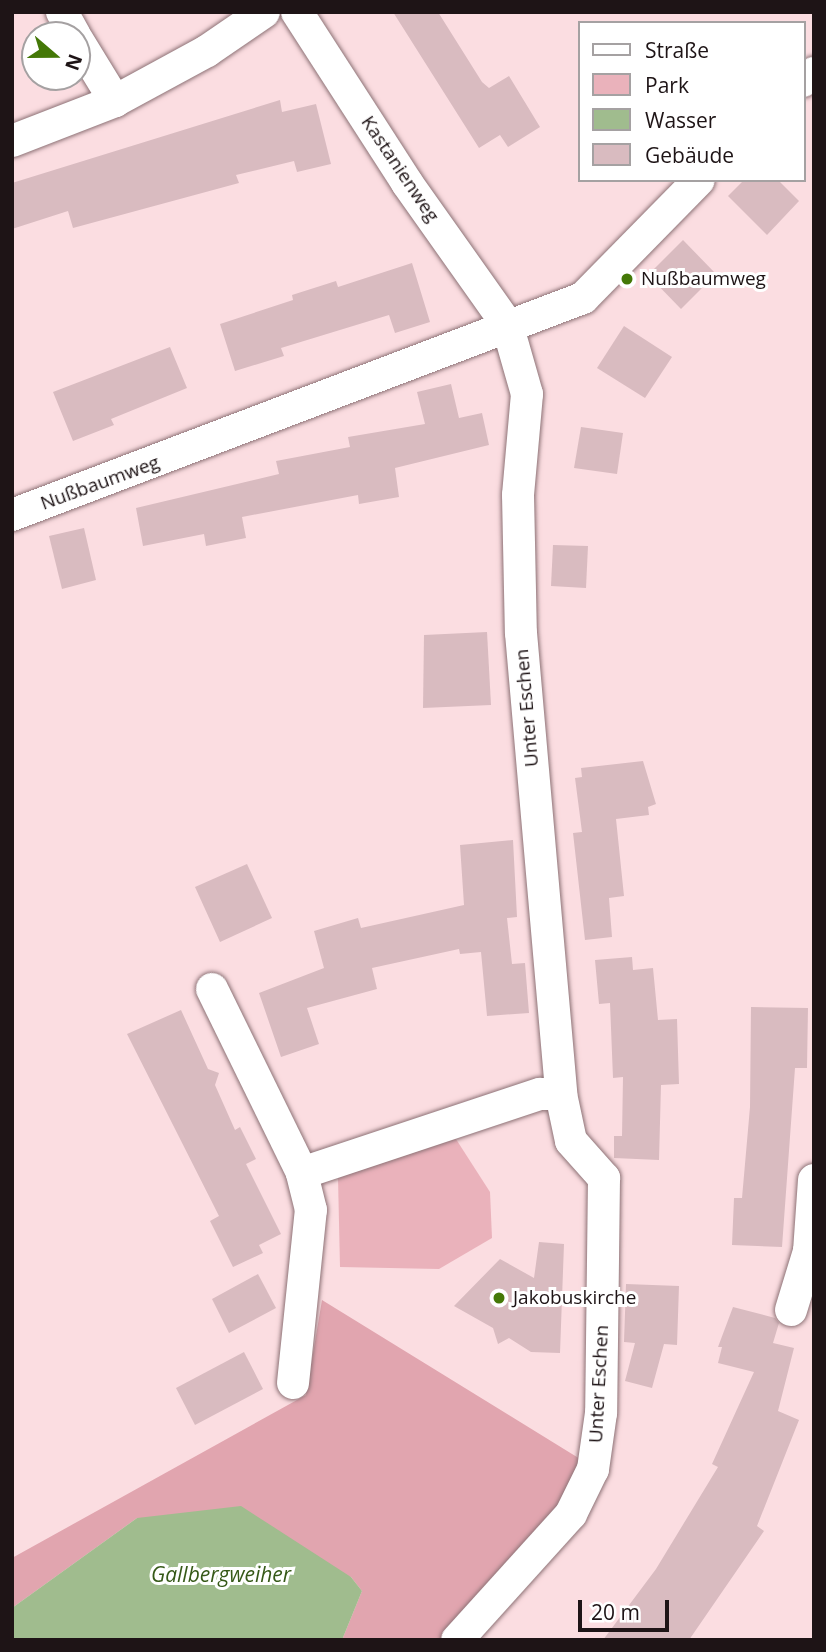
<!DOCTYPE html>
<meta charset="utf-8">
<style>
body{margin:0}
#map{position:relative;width:826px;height:1652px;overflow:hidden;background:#fbdde1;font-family:"Open Sans",sans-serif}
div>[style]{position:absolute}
.green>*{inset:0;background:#eab2bb}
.forest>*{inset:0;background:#e1a5af}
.water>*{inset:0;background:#a0bc8e}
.building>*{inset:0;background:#d9bbc0}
.roads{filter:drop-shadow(0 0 2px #8d7276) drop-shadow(0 0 2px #8d7276)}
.minor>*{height:32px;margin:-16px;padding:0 16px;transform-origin:16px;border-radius:16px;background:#fff}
.dots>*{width:19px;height:19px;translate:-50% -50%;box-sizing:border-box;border:4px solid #fff;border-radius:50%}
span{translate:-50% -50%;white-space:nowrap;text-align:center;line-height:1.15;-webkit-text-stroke:6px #fff;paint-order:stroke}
.street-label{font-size:19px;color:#1e1416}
.poi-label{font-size:19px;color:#1e1416}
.left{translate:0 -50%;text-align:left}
.water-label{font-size:21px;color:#365918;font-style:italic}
.frame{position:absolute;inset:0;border:14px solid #1e1416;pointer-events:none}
.legend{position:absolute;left:578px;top:21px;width:228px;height:161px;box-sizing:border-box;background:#fff;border:2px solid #a5a1a2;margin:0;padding:9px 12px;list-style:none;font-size:21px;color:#1e1416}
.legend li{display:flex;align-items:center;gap:14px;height:35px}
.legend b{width:35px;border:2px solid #a5a1a2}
.north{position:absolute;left:21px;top:21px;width:70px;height:70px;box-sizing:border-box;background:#fff;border:2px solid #a5a1a2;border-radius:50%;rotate:110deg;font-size:19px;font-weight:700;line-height:28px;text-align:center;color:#1e1416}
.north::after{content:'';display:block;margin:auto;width:24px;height:32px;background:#447807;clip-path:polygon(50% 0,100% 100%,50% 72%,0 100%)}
.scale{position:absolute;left:578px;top:1600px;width:91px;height:32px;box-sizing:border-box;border:4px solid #1e1416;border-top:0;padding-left:9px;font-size:21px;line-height:24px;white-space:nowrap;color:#1e1416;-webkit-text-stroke:5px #fff;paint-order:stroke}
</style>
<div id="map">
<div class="green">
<div style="clip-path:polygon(454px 1136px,490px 1192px,492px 1238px,439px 1269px,340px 1267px,338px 1178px)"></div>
</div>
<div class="forest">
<div style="clip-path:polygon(322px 1300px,585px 1462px,559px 1508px,441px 1640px,342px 1640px,362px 1591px,351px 1577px,137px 1518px,12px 1608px,12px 1558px,306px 1395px)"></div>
</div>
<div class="water">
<div style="clip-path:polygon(241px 1506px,351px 1577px,362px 1591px,342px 1640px,12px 1640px,12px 1608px,137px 1518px)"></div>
</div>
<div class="building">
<div style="clip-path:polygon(393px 12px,438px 12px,482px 82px,489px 88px,509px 76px,540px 127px,508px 147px,500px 135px,479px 148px)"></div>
<div style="clip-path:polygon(280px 100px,282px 112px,316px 104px,331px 164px,297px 172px,294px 161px,236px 175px,239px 183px,73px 228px,68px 211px,12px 229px,12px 183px)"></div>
<div style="clip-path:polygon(744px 180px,778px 180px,799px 201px,767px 235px,728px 196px)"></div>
<div style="clip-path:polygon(683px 240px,716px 274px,681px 309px,648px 275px)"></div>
<div style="clip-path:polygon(412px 263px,430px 322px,395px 333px,389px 315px,281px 348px,284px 356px,235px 371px,220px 324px,293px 300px,292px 295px,336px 281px,338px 287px)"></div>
<div style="clip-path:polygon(624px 326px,672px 357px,645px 398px,597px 368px)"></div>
<div style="clip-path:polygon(170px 347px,187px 388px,111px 419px,114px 425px,73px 441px,53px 392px)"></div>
<div style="clip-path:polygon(451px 384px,459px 418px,482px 413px,489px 445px,395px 468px,399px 497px,359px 504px,358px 495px,242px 517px,246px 538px,206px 546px,204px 534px,143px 546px,136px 508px,279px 474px,276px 461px,350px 447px,348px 437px,425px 424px,417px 392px)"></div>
<div style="clip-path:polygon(581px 427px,623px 433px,617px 474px,574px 468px)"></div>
<div style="clip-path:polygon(84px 528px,96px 580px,62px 589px,49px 536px)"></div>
<div style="clip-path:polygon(553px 545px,588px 546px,586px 588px,551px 586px)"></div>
<div style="clip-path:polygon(487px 632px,491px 705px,423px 708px,424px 635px)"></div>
<div style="clip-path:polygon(643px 761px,656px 804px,648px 807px,649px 815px,616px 819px,624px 896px,609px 898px,612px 937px,585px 940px,573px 833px,582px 832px,575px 778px,582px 777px,581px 768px)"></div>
<div style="clip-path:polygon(513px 840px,517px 917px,507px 918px,512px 964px,525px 963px,529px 1013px,487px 1016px,481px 952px,460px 954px,459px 949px,372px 968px,377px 989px,307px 1008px,319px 1044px,281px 1057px,259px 993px,324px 968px,314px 931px,358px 918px,361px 928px,464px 905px,460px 845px)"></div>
<div style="clip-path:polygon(247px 864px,272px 918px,220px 942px,195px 887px)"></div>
<div style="clip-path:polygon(632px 957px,633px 970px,653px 968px,658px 1020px,677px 1019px,679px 1084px,661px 1085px,659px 1160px,614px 1158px,614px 1136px,622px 1136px,623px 1077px,613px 1078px,610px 1003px,599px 1004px,595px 960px)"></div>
<div style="clip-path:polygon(751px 1007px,808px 1008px,807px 1068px,795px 1068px,782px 1247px,732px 1245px,734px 1198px,742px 1198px,750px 1107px)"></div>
<div style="clip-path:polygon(181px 1010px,208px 1069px,219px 1073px,215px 1085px,235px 1130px,240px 1127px,256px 1159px,246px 1164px,281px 1234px,259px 1245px,263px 1253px,233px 1267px,210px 1221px,219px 1216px,127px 1034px)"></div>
<div style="clip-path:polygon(539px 1242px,564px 1244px,560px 1353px,531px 1352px,509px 1338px,498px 1344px,493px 1328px,454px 1306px,500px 1259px,534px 1278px)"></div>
<div style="clip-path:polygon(258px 1274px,276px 1308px,229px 1333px,212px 1299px)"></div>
<div style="clip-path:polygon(626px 1284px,679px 1286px,677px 1345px,664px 1344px,652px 1388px,625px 1381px,635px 1343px,624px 1342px)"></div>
<div style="clip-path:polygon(733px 1307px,775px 1318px,779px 1323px,773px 1343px,794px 1348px,778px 1411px,799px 1420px,757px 1526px,764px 1531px,689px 1640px,603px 1640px,656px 1569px,718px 1467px,712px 1464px,754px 1372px,718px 1363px,722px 1347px,718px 1347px)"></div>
<div style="clip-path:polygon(244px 1352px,263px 1389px,195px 1425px,176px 1388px)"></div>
</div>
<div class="roads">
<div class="minor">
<div style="left:62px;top:12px;width:26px;rotate:61deg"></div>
<div style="left:297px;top:12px;width:203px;rotate:57.2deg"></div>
<div style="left:407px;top:183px;width:173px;rotate:54.7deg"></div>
<div style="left:507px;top:324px;width:73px;rotate:74.1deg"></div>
<div style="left:527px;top:394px;width:101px;rotate:95.1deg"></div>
<div style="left:518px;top:495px;width:138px;rotate:88.8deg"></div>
<div style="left:521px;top:633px;width:463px;rotate:85deg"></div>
<div style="left:561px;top:1094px;width:48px;rotate:78deg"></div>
<div style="left:571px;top:1141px;width:50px;rotate:48.3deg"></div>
<div style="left:604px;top:1178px;width:235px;rotate:90.7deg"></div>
<div style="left:601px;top:1413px;width:57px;rotate:98.1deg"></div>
<div style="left:593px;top:1469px;width:50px;rotate:116.1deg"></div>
<div style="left:571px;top:1514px;width:170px;rotate:132.1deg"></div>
<div style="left:77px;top:39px;width:73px;rotate:58.5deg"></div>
<div style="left:115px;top:101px;width:105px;rotate:-28.5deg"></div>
<div style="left:207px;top:51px;width:69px;rotate:-34.4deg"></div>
<div style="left:803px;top:81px;width:14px;rotate:-36deg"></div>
<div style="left:12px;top:141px;width:110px;rotate:-21.2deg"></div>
<div style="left:12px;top:515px;width:611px;rotate:-20.81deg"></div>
<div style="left:583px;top:298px;width:165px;rotate:-45.5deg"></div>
<div style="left:212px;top:989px;width:205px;rotate:63.9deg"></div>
<div style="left:814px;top:1180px;width:71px;rotate:94deg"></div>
<div style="left:809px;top:1251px;width:5px;rotate:22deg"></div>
<div style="left:791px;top:1310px;width:62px;rotate:-73deg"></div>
<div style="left:293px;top:1383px;width:174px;rotate:-84.1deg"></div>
<div style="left:311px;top:1210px;width:38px;rotate:-104deg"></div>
<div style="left:302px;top:1173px;width:251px;rotate:-18.4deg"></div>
<div style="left:540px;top:1094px;width:21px"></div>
</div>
</div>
<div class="dots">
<div style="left:627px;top:279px;background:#447807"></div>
<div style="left:499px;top:1298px;background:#447807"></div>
</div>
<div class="street-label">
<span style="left:400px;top:169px;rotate:56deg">Kastanienweg</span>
<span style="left:100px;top:483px;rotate:-20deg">Nußbaumweg</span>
<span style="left:527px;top:708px;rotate:-95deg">Unter Eschen</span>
<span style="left:599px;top:1384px;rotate:-87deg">Unter Eschen</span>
</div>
<div class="poi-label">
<span class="left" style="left:641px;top:279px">Nußbaumweg</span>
<span class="left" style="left:513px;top:1298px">Jakobuskirche</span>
</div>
<div class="water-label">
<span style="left:221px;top:1574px">Gallbergweiher</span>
</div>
<div class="frame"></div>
<ul class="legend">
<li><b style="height:9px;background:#fff"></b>Straße</li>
<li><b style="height:19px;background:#eab2bb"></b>Park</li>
<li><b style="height:19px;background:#a0bc8e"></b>Wasser</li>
<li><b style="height:19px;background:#d9bbc0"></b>Gebäude</li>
</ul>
<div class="north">N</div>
<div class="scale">20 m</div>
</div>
